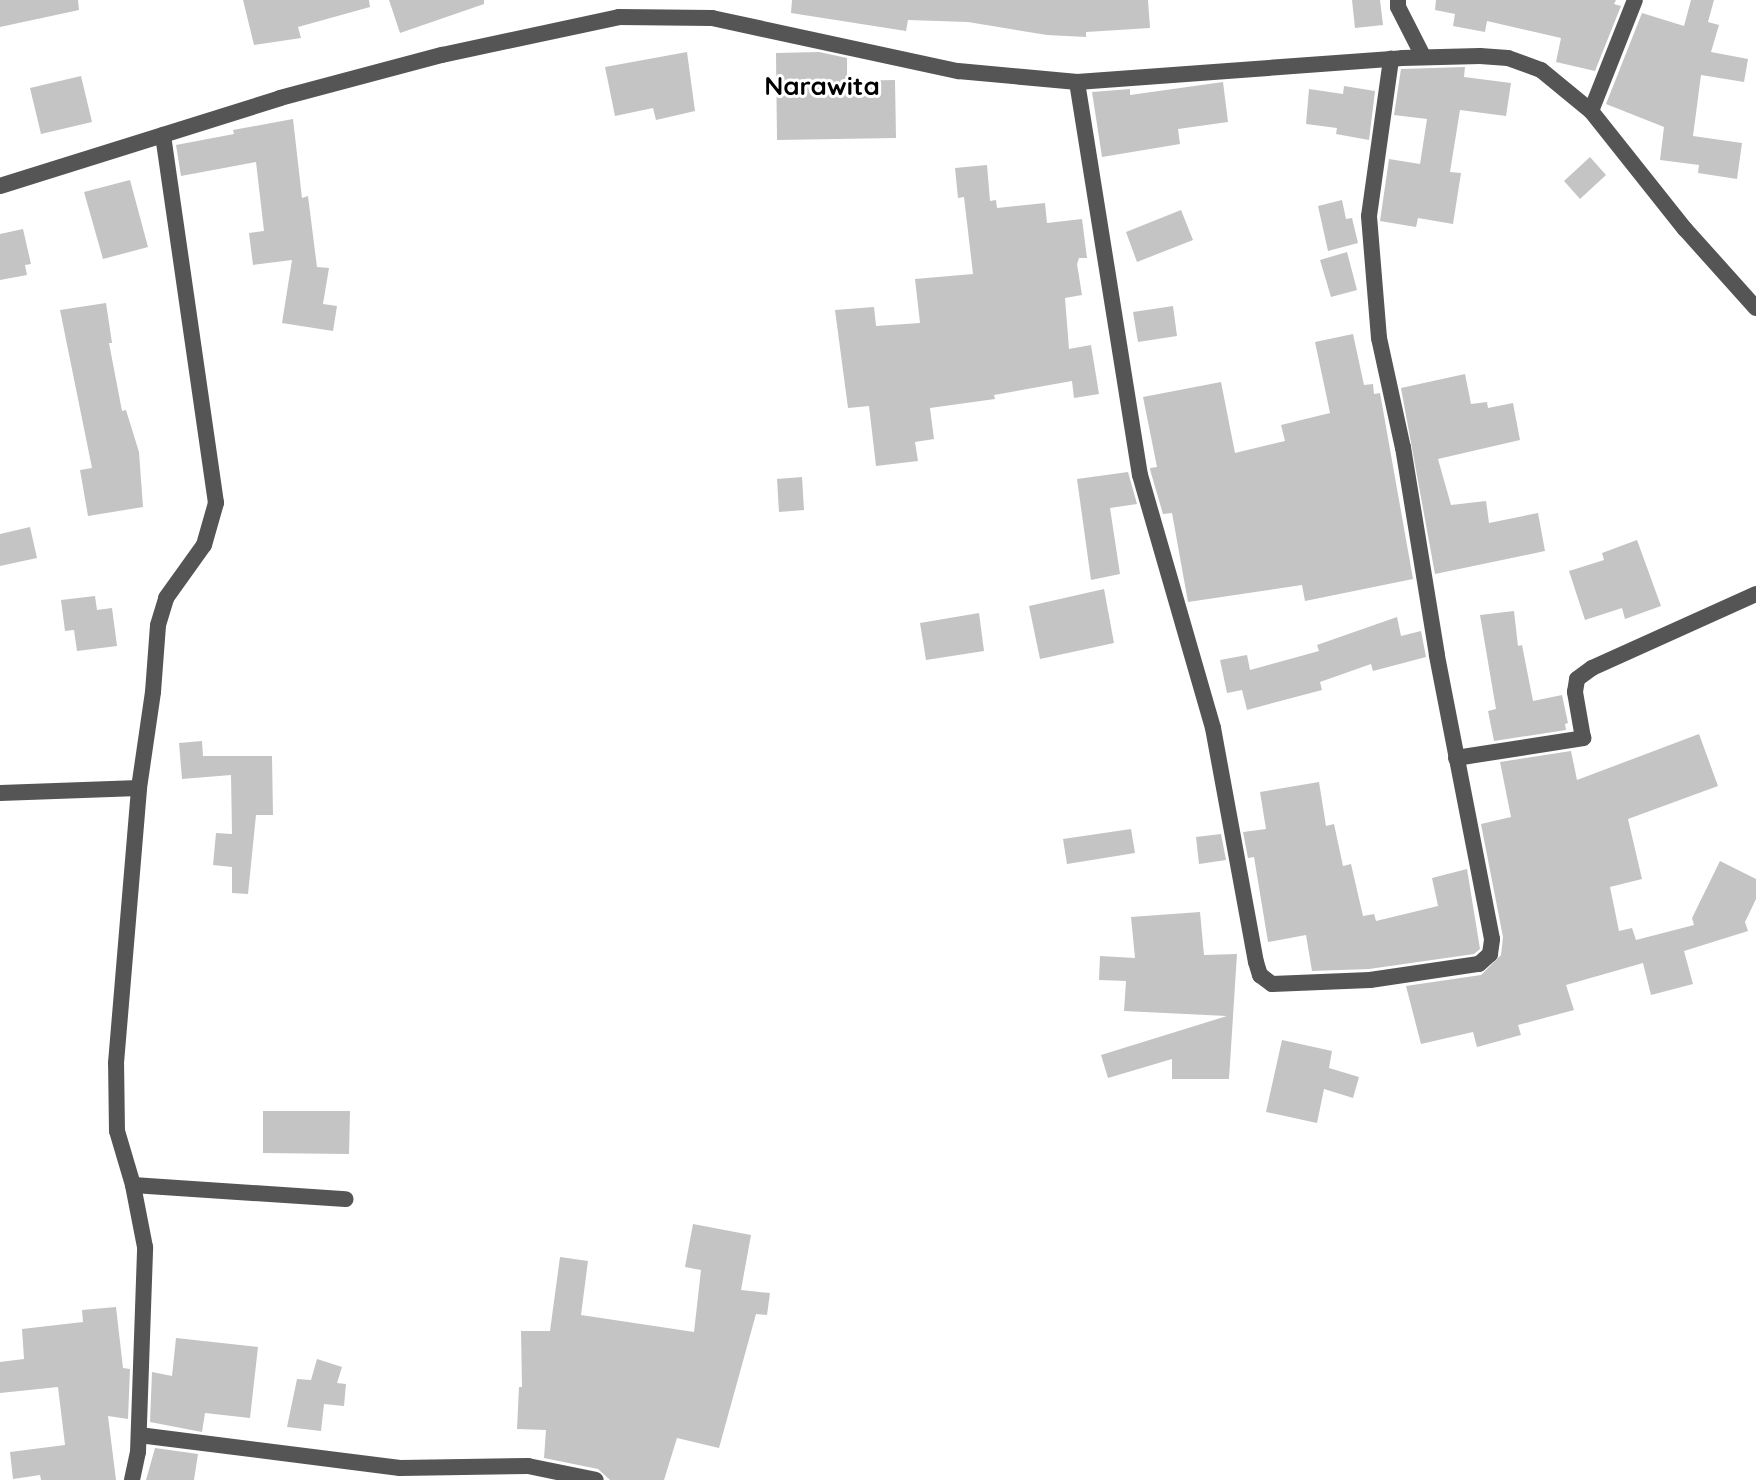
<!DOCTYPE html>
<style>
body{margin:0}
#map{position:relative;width:1756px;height:1480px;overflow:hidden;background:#fff;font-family:Quicksand,sans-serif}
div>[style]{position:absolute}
.building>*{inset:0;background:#c4c4c4}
.street>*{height:16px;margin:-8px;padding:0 8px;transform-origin:8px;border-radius:8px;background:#555}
span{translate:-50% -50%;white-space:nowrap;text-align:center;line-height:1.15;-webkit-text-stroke:6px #fff;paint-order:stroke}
.quarter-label{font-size:26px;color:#000;font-weight:700}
</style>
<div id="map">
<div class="building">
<div style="clip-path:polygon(0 0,78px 0,79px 10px,0 27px)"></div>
<div style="clip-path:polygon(243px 0,369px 0,370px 7px,298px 27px,301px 38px,254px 45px)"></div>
<div style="clip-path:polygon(389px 0,484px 0,484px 4px,400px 33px)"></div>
<div style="clip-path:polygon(792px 0,1148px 0,1150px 28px,1086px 32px,1086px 37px,1047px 35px,968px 22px,908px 20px,906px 31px,791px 13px)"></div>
<div style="clip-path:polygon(1352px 0,1380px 0,1383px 25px,1355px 28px)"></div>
<div style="clip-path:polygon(1436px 0,1616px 0,1614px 4px,1621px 6px,1595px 71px,1556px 62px,1561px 38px,1487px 21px,1485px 32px,1453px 26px,1455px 14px,1435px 10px)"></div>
<div style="clip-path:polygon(1691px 0,1714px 0,1708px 22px,1719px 25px,1711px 52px,1748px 59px,1744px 82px,1701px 75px,1693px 136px,1742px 143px,1737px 179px,1698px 173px,1699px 165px,1660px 160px,1664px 127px,1606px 104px,1642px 13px,1684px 26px)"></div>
<div style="clip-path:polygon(687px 52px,695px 111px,656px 120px,653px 108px,615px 116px,605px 67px)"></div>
<div style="clip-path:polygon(819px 52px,847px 58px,847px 81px,895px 80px,896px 138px,777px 140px,776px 53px)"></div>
<div style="clip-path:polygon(1465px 67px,1464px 77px,1511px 83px,1506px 116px,1460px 110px,1450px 172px,1461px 173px,1453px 224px,1418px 218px,1416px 227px,1380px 221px,1389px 159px,1420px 164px,1427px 119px,1394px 115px,1401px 69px)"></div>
<div style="clip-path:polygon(81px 76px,92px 122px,41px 134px,30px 88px)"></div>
<div style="clip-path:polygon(1223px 82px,1228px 122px,1178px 129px,1180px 144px,1102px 157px,1092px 92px,1130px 89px,1130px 95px)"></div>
<div style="clip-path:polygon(1344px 86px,1375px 91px,1369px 140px,1336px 134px,1337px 128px,1306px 124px,1309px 89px,1343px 94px)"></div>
<div style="clip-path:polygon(293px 119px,302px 198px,308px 196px,317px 267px,329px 268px,323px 304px,337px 306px,333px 331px,282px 323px,292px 260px,253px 265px,249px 233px,264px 231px,256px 162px,181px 176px,176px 145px,234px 134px,233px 130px)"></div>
<div style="clip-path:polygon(1590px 157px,1606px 175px,1580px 199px,1564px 181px)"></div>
<div style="clip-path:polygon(987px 165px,990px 201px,996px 200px,997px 208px,1045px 203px,1047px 223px,1082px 219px,1087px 258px,1079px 258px,1077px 264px,1082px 295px,1065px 298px,1069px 349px,1091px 345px,1099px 394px,1074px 398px,1072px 381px,994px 395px,995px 399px,930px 408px,934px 439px,915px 442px,918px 461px,876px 466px,869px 406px,848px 408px,835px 310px,874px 307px,876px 326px,920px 323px,915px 279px,973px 274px,964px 197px,958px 198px,955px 168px)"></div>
<div style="clip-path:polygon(130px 180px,148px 247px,103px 259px,84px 192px)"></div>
<div style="clip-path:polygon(1342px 200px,1346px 219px,1352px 218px,1358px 243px,1328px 251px,1318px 206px)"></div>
<div style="clip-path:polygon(1181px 210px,1193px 240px,1137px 262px,1126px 232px)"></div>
<div style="clip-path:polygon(23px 229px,31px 264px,25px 265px,27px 275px,0 280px,0 234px)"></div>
<div style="clip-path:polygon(1347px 252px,1357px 290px,1331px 297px,1320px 260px)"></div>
<div style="clip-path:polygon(106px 303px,112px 343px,109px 343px,122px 411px,126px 410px,139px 452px,143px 507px,88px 516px,80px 470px,92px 468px,60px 310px)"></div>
<div style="clip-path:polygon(1173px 306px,1177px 336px,1138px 342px,1133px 312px)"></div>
<div style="clip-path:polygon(1353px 334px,1364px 385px,1373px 384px,1374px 394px,1380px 393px,1413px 579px,1305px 601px,1302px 585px,1188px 602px,1172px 513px,1163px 514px,1151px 473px,1150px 468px,1157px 467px,1143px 397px,1221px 382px,1235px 453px,1285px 441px,1281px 425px,1330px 413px,1315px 342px)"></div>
<div style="clip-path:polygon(1465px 374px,1471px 404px,1487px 402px,1488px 408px,1513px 403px,1520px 440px,1438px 459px,1451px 505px,1486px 501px,1489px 523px,1538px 513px,1545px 551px,1435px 574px,1401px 388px)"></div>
<div style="clip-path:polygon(1128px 472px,1137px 504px,1110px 508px,1120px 574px,1091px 580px,1077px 479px)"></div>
<div style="clip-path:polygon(802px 477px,804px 510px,779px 512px,777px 479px)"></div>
<div style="clip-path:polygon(30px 527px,37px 558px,0 566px,0 534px)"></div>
<div style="clip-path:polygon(1637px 540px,1661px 606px,1625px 619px,1622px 608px,1585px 620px,1569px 571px,1604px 560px,1602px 553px)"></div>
<div style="clip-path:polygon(1104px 589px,1114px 643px,1040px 659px,1029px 606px)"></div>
<div style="clip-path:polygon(95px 596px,97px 610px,112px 608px,117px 646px,77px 651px,74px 630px,65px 631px,61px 600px)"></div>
<div style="clip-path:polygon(1514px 611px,1518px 646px,1522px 645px,1533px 701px,1562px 695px,1568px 723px,1565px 724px,1566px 730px,1494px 741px,1488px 711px,1496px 709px,1480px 615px)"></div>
<div style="clip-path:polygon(979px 613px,984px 651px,926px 660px,920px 623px)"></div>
<div style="clip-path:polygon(1397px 617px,1401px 636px,1421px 631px,1426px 657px,1373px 671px,1371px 664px,1320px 682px,1322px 690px,1247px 710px,1242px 690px,1227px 693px,1220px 660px,1247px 655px,1250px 670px,1319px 651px,1317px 645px)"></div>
<div style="clip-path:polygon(1699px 734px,1718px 786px,1628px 819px,1642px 879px,1610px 887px,1619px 931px,1632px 928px,1636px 940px,1694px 925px,1692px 918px,1720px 861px,1756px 879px,1756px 899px,1745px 922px,1748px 931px,1684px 951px,1693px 984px,1651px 995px,1643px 963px,1566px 985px,1574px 1010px,1518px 1025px,1521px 1035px,1477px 1047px,1473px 1032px,1421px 1044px,1406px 986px,1481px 975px,1501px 955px,1503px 937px,1481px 824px,1511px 817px,1500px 762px,1571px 751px,1577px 780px)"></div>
<div style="clip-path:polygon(202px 741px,203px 756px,272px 756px,273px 815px,256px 815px,248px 894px,232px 893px,232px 867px,213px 865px,216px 833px,232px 834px,231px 775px,182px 779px,179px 743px)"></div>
<div style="clip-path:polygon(1319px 782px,1326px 826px,1334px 824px,1343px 866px,1351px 864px,1363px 916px,1374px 914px,1376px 921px,1438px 906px,1432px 878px,1467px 869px,1480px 949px,1474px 954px,1369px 969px,1312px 971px,1306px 935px,1268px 942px,1254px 857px,1248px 858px,1243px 832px,1266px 829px,1260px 792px)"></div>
<div style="clip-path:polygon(1131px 829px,1135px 853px,1067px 864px,1063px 839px)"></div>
<div style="clip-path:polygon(1221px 834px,1226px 860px,1199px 864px,1196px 837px)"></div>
<div style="clip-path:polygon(1200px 912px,1204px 955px,1237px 954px,1229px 1079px,1172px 1079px,1172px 1059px,1108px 1078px,1101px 1055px,1227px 1016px,1124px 1011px,1126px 981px,1099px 980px,1100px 956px,1135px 958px,1131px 917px)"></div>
<div style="clip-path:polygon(1282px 1040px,1332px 1051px,1329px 1068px,1359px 1077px,1353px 1098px,1324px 1089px,1317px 1123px,1266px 1112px)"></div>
<div style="clip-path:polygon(263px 1111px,350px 1111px,349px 1154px,263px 1153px)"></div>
<div style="clip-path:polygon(693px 1224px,751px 1235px,741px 1290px,770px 1293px,767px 1315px,756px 1314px,719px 1448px,677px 1438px,664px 1480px,610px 1480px,598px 1469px,544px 1458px,546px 1430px,517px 1429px,519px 1387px,522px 1387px,521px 1331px,550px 1331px,560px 1257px,588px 1261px,581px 1315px,694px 1332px,701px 1270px,685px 1267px)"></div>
<div style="clip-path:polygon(116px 1307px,123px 1368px,130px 1369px,128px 1419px,108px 1416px,116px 1480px,41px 1480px,40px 1475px,13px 1479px,10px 1452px,65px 1445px,58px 1387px,0 1393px,0 1362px,24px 1359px,22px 1329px,83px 1322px,82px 1310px)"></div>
<div style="clip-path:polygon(176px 1338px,258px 1347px,250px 1418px,205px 1413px,202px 1432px,150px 1422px,152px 1372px,172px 1376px)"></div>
<div style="clip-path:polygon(317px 1359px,342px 1367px,337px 1383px,346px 1384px,344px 1406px,324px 1404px,321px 1431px,287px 1427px,297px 1379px,311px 1380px)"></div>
<div style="clip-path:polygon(155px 1448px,198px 1454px,194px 1480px,146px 1480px)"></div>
</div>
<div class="street">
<div style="left:1398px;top:0;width:7px;rotate:90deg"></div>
<div style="left:1398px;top:7px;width:55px;rotate:63deg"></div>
<div style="left:1077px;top:82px;width:398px;rotate:80.9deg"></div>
<div style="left:1140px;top:475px;width:263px;rotate:73.9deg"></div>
<div style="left:1213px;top:728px;width:238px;rotate:79.6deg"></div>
<div style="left:1256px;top:962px;width:14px;rotate:73deg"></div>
<div style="left:1260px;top:975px;width:15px;rotate:37deg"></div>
<div style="left:1272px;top:984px;width:98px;rotate:-2.3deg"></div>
<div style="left:1370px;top:980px;width:110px;rotate:-8.4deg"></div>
<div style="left:1479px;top:964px;width:15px;rotate:-42deg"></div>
<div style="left:1490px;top:954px;width:15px;rotate:-82deg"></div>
<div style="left:1492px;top:939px;width:289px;rotate:-101deg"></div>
<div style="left:1437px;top:655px;width:210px;rotate:-99.3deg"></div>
<div style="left:1403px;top:448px;width:113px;rotate:-102.3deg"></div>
<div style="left:1379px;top:338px;width:122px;rotate:-94.7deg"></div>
<div style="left:1369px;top:216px;width:159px;rotate:-82deg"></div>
<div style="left:1591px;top:111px;width:119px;rotate:-68.4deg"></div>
<div style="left:0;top:186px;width:294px;rotate:-17.4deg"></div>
<div style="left:280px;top:98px;width:168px;rotate:-14.9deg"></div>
<div style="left:442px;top:55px;width:181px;rotate:-12.1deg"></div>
<div style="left:619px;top:17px;width:93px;rotate:0.6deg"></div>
<div style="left:712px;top:18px;width:252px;rotate:12.2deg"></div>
<div style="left:958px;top:71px;width:120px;rotate:5.3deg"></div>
<div style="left:1077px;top:82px;width:326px;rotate:-4.2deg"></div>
<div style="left:1402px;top:58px;width:78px;rotate:-1.5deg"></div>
<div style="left:1480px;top:56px;width:28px;rotate:4deg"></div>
<div style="left:1508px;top:58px;width:35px;rotate:20deg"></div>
<div style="left:1541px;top:70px;width:65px;rotate:39.4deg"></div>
<div style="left:1591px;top:111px;width:151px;rotate:51.5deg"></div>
<div style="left:1685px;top:229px;width:106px;rotate:48.1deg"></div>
<div style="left:1456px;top:758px;width:129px;rotate:-8.9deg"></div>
<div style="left:1583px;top:738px;width:47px;rotate:-99.9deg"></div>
<div style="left:1575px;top:692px;width:13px;rotate:-81deg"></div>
<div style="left:1577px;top:679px;width:19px;rotate:-36deg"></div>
<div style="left:1592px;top:668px;width:180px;rotate:-24.3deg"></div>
<div style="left:0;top:793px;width:139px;rotate:-2.1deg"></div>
<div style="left:133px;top:1185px;width:213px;rotate:3.8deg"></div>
<div style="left:139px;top:1435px;width:263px;rotate:7.2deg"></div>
<div style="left:400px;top:1468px;width:128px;rotate:-0.9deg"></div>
<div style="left:528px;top:1466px;width:69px;rotate:11.6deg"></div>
<div style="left:132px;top:1480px;width:29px;rotate:-78deg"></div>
<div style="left:138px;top:1452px;width:205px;rotate:-88deg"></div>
<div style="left:145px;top:1247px;width:63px;rotate:-101deg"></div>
<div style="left:133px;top:1185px;width:56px;rotate:-106.5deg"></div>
<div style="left:117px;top:1131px;width:68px;rotate:-90.8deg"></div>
<div style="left:116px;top:1063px;width:276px;rotate:-85.2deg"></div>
<div style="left:139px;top:788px;width:97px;rotate:-81.7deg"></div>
<div style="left:153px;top:692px;width:67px;rotate:-85.7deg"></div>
<div style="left:158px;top:625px;width:28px;rotate:-73deg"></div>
<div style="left:166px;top:598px;width:65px;rotate:-54.4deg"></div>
<div style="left:204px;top:545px;width:44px;rotate:-74.1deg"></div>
<div style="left:216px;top:503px;width:372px;rotate:-98.2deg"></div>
</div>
<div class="quarter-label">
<span style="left:822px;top:86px">Narawita</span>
</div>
</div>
